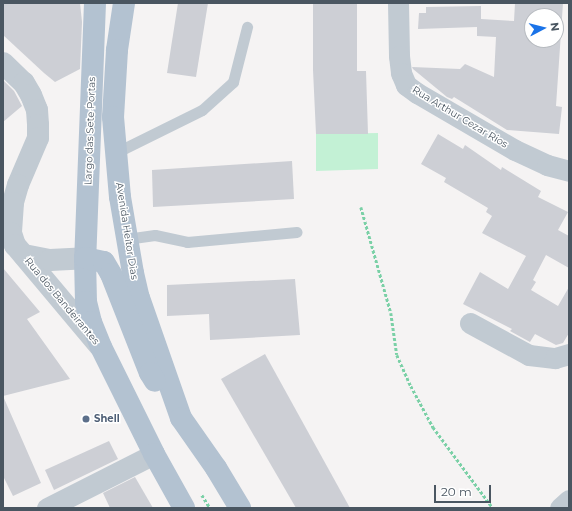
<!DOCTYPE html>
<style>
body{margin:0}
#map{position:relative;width:572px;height:511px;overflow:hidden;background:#f5f3f3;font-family:Montserrat,sans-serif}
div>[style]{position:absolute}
.green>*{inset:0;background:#c3f1d5}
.building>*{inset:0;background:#cdcfd5}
.path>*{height:2.5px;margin-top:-1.25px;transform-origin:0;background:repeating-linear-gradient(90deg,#7ad0a6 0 3px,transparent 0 5px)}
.service>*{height:11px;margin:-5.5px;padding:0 5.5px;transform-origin:5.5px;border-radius:5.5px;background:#c1cad2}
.minor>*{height:21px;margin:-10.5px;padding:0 10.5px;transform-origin:10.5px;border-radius:10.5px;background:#c1cad2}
.tertiary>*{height:22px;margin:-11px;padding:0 11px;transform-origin:11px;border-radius:11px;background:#c1cad2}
.primary>*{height:22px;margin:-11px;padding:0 11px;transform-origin:11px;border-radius:11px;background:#b3c2d1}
.dots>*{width:11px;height:11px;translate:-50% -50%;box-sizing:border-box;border:2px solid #fff;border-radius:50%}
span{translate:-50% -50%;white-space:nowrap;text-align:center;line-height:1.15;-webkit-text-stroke:3px #fff;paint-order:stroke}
.street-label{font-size:10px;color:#4a5661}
.service-label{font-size:10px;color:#4e5e75;font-weight:700}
.left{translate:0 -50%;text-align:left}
.frame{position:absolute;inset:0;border:4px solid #4a5661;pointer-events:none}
.north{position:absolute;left:524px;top:8px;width:40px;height:40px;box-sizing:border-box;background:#fff;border:1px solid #b7bbc0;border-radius:50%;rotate:83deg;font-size:11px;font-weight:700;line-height:16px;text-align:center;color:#4a5661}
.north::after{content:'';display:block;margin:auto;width:14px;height:18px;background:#1a73e8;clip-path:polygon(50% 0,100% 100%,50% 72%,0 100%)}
.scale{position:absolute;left:434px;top:485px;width:57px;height:18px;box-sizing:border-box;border:2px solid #4a5661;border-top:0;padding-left:5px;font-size:12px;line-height:14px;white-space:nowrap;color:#4a5661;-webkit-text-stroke:3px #fff;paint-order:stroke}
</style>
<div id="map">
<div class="green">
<div style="clip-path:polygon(378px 133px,378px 169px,316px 171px,316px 134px)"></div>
</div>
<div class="building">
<div style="clip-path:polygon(3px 3px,80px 3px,82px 22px,80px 69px,55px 82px,44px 73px,3px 35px)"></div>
<div style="clip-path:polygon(178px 3px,208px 3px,196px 77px,167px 73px)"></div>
<div style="clip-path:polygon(313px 3px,357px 3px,357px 71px,366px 71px,368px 134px,316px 134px,313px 70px)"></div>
<div style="clip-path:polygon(evenodd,515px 3px,563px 3px,556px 106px,562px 107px,559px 134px,507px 130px,454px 97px,452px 99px,447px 97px,413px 69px,412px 67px,460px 69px,465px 64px,494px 77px,496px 37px,477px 36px,477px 27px,418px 29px,419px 13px,426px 13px,426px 7px,481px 6px,481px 19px,514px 21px,515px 3px,532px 16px,556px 16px,556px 40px,532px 40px,532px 16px)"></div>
<div style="clip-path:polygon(3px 80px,14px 91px,22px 106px,3px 122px)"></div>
<div style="clip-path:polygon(438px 134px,463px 149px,465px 145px,501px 170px,502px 167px,541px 191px,538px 197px,568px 212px,558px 230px,569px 236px,569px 268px,546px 255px,533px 280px,536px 282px,531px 290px,558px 306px,569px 287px,569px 333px,563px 343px,556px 345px,535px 334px,530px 342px,510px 331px,512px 329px,463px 304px,480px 272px,508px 289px,526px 256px,482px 233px,492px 216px,486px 212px,488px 208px,444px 182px,446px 178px,421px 164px)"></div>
<div style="clip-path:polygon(292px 161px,294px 199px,153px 207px,152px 170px)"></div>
<div style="clip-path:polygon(3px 268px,40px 312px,27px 319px,70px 379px,3px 396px,41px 483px,13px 496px,3px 476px)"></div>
<div style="clip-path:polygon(295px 279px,300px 335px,210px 340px,209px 314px,167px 316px,167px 285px)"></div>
<div style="clip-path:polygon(265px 354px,350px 508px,296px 508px,221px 379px)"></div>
<div style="clip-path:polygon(109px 441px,118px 459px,54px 490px,45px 470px)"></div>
<div style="clip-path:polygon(135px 477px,153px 508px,110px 508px,103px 493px)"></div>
</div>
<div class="path">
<div style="left:361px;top:207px;width:110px;rotate:74.2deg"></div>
<div style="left:391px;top:313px;width:42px;rotate:81.9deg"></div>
<div style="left:397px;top:355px;width:34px;rotate:66deg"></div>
<div style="left:411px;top:386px;width:47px;rotate:61.8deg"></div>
<div style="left:433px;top:427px;width:101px;rotate:53.5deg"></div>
<div style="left:202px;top:495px;width:15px;rotate:58deg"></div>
</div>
<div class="service">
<div style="left:115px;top:153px;width:97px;rotate:-26.3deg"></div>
<div style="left:202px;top:110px;width:42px;rotate:-42.1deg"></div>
<div style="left:233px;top:82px;width:57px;rotate:-75.7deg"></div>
<div style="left:126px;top:239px;width:29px;rotate:-8deg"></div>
<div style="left:155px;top:235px;width:33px;rotate:12deg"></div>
<div style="left:187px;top:242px;width:110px;rotate:-5.2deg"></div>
</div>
<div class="minor">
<div style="left:398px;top:3px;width:53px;rotate:88.9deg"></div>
<div style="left:399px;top:56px;width:17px;rotate:83deg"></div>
<div style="left:401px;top:73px;width:13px;rotate:67deg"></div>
<div style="left:406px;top:85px;width:14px;rotate:36deg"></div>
<div style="left:417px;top:93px;width:113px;rotate:30.2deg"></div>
<div style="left:515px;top:150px;width:35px;rotate:25deg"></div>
<div style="left:547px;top:165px;width:23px;rotate:15deg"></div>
<div style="left:470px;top:323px;width:67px;rotate:28.5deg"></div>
<div style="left:529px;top:355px;width:26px;rotate:7deg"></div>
<div style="left:555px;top:358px;width:15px;rotate:-16deg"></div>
<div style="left:47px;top:508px;width:120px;rotate:-26.8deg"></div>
<div style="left:560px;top:508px;width:12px;rotate:-42deg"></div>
</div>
<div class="tertiary">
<div style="left:3px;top:63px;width:29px;rotate:44deg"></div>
<div style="left:24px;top:83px;width:14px;rotate:60deg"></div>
<div style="left:31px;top:95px;width:16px;rotate:68deg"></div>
<div style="left:37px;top:110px;width:15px;rotate:86deg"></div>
<div style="left:38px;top:125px;width:13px;rotate:90deg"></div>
<div style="left:38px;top:138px;width:51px;rotate:113.1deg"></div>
<div style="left:18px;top:185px;width:19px;rotate:106deg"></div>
<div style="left:13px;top:203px;width:30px;rotate:94deg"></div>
<div style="left:11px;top:233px;width:13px;rotate:72deg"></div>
<div style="left:15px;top:245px;width:131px;rotate:50deg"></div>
<div style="left:24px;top:255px;width:26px;rotate:11deg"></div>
<div style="left:50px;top:260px;width:35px;rotate:-3deg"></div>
</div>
<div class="primary">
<div style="left:95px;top:3px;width:255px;rotate:92.2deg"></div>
<div style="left:85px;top:258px;width:44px;rotate:88.7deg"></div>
<div style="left:86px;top:302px;width:21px;rotate:76deg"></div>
<div style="left:91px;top:322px;width:27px;rotate:68deg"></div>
<div style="left:101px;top:347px;width:119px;rotate:63.6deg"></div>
<div style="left:154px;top:454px;width:62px;rotate:60.9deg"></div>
<div style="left:124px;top:3px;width:48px;rotate:98.5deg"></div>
<div style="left:117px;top:50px;width:67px;rotate:93.4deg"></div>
<div style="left:113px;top:117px;width:80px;rotate:85deg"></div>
<div style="left:120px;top:197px;width:77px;rotate:80.3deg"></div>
<div style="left:133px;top:273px;width:26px;rotate:77deg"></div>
<div style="left:139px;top:298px;width:127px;rotate:70.7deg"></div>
<div style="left:181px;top:418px;width:61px;rotate:55deg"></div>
<div style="left:216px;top:468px;width:47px;rotate:59deg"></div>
<div style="left:85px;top:258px;width:19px;rotate:12deg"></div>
<div style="left:104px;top:262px;width:14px;rotate:60deg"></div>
<div style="left:111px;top:274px;width:106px;rotate:68.5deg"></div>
<div style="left:150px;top:373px;width:9px;rotate:58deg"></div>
</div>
<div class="dots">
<div style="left:86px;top:419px;background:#5c6f8a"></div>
</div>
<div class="street-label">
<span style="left:460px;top:117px;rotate:31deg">Rua Arthur Cezar Rios</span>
<span style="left:90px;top:131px;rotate:-88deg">Largo das Sete Portas</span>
<span style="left:127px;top:231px;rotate:81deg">Avenida Heitor Dias</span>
<span style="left:62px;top:301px;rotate:50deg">Rua dos Bandeirantes</span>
</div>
<div class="service-label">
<span class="left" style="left:94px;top:419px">Shell</span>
</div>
<div class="frame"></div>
<div class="north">N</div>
<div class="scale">20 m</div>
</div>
